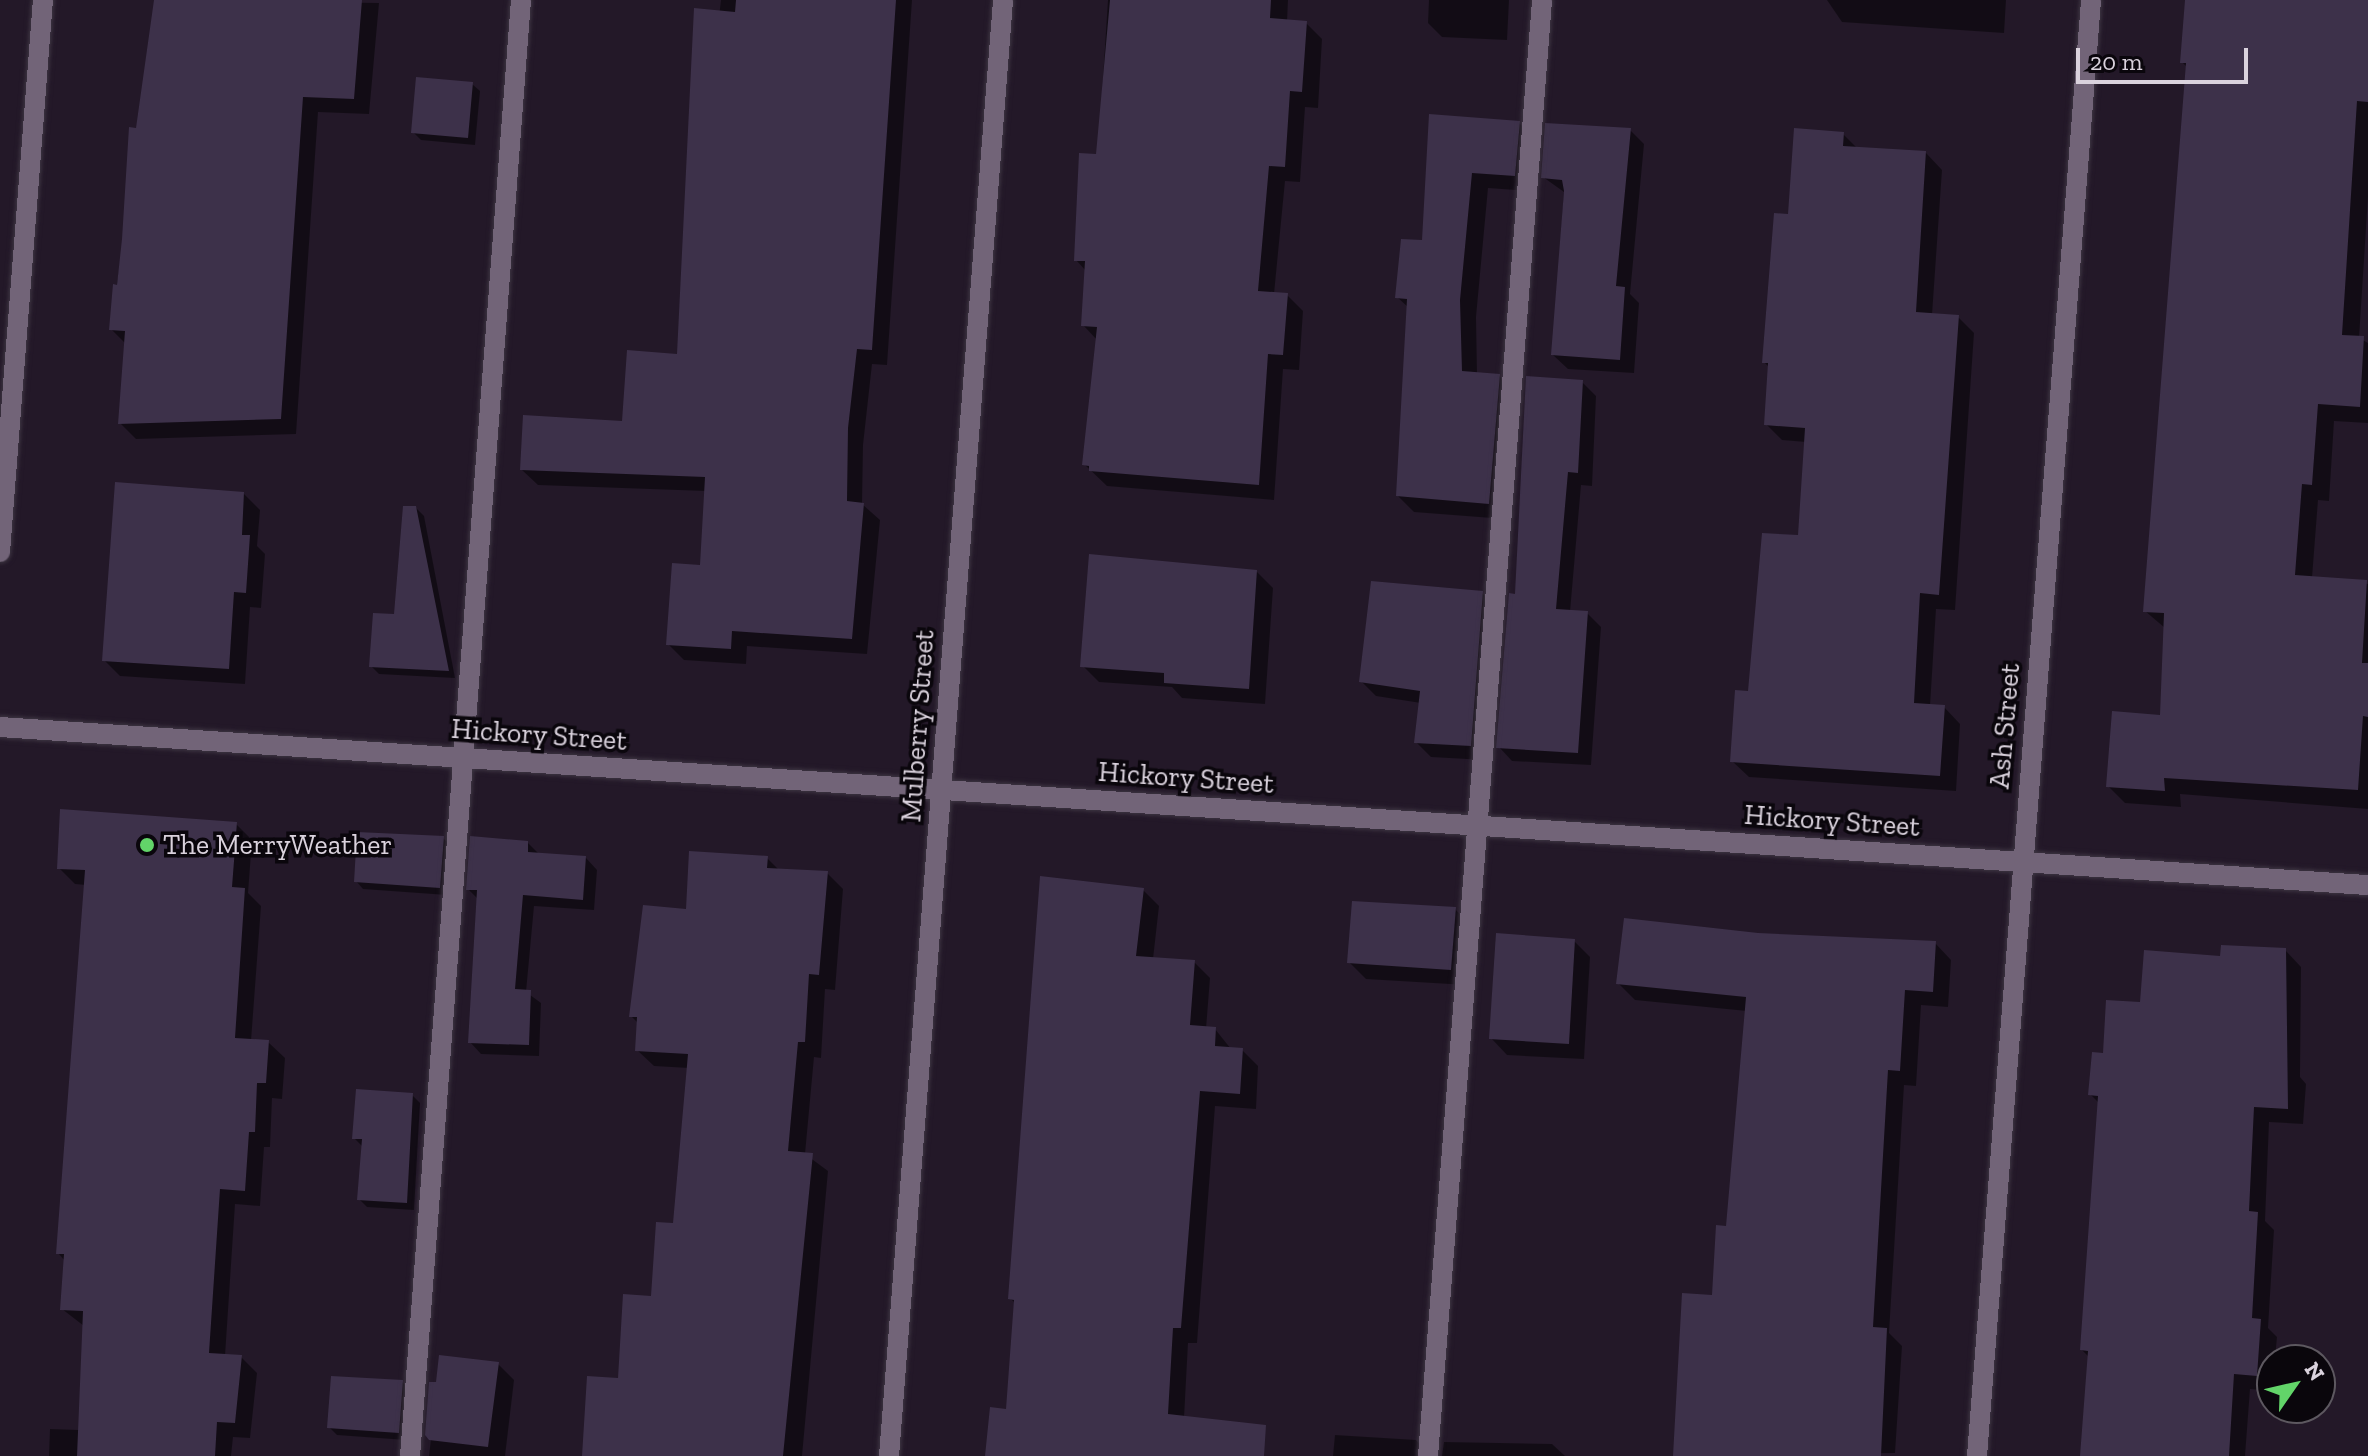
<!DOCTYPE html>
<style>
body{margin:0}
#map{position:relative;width:2368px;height:1456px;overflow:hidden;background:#231828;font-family:"Zilla Slab",serif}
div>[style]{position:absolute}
.shadow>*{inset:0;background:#0007}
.building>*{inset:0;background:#3d314a}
.roads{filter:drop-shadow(0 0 2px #3d3542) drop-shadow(0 0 2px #3d3542)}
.lane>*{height:20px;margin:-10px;padding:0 10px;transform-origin:10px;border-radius:10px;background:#726478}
.street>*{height:20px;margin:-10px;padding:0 10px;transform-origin:10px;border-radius:10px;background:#726478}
.dots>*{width:22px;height:22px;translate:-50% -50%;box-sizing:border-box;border:4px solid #0a060c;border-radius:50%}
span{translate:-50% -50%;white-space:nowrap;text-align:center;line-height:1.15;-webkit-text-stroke:7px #0a060c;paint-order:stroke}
.street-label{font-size:28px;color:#dad2dd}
.poi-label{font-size:28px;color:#dad2dd}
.left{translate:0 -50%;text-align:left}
.north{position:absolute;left:2256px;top:1344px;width:80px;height:80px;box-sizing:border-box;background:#0a060c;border:2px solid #5d5860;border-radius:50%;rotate:56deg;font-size:22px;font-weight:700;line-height:32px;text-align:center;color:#dad2dd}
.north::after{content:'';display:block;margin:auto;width:28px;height:36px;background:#62d469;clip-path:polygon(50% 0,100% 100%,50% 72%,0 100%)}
.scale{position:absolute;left:2076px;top:48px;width:172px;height:36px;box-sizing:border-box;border:4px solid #dad2dd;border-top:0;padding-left:10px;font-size:24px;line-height:28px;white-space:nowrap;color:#dad2dd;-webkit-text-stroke:6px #0a060c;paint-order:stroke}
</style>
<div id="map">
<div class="shadow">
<div style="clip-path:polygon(156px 0,379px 3px,369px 114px,318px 112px,296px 434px,136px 439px,120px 423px,126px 344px,111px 329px)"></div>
<div style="clip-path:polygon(721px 0,912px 0,887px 365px,872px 364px,863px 445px,862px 504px,880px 520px,867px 654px,747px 646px,746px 664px,684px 660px,668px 644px,702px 567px,706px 491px,538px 485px,522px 470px,624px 423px,679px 357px)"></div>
<div style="clip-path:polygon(1108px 0,1288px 0,1287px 22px,1306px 23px,1322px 39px,1318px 108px,1305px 107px,1300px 182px,1285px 181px,1274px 294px,1287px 295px,1303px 311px,1299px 370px,1283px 369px,1274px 500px,1107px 486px,1084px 464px,1098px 341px,1083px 325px,1086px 271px,1076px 260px,1098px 157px)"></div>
<div style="clip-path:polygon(1429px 0,1509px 0,1507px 40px,1442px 37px,1428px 23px)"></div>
<div style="clip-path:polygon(1827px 0,2006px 0,2004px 33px,1842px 22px)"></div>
<div style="clip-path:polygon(2216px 0,2368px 0,2368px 197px,2359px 338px,2368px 343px,2368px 423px,2334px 421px,2329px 501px,2318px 500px,2312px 578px,2368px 584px,2368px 809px,2180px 794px,2181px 807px,2125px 803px,2108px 786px,2162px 717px,2165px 628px,2145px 611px,2187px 67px,2182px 62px)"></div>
<div style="clip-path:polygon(472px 84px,480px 91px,475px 145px,421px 140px,413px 132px)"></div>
<div style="clip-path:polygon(1431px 117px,1519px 123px,1535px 139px,1531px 191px,1488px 188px,1476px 317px,1477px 374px,1499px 376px,1515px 392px,1505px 519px,1414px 512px,1398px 496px,1409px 308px,1397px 297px,1423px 242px)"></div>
<div style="clip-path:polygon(1630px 130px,1644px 144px,1630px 294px,1639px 303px,1634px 373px,1568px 369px,1553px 355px,1564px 192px,1543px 177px)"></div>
<div style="clip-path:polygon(1843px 134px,1858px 149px,1926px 153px,1942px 170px,1932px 315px,1958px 317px,1974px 333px,1955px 610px,1936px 609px,1930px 706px,1944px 707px,1960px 724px,1956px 791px,1749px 777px,1732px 761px,1800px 537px,1806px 442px,1782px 440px,1766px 424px,1769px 367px,1764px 362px,1789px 217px)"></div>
<div style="clip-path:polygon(1582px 382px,1596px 396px,1592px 486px,1581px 485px,1570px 612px,1587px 613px,1601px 627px,1591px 765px,1512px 761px,1499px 747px,1517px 596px)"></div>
<div style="clip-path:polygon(243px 493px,260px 510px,257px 546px,265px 554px,261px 608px,250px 607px,245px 684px,120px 676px,104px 660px)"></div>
<div style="clip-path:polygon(416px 508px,424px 516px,455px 678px,379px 674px,371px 666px,396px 616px)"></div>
<div style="clip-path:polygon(1257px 572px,1273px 588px,1265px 704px,1182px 698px,1172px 687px,1099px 682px,1083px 666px)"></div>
<div style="clip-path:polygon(1482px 593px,1497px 608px,1485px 760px,1431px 757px,1416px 742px,1421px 703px,1376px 696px,1361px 681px)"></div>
<div style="clip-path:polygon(236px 824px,252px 840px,248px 893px,261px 906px,251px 1041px,268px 1042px,285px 1058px,282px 1099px,272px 1098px,270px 1147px,264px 1147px,260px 1206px,235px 1204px,225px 1356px,241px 1357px,257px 1373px,250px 1438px,233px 1437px,231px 1456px,49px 1456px,50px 1429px,79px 1430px,84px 1326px,62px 1309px,65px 1261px,58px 1253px,86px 885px,75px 884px,59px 868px)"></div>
<div style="clip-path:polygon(443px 838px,451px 846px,447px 895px,363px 889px,356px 881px)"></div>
<div style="clip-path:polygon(527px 842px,540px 855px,586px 858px,597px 870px,594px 910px,534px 906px,526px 992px,541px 1003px,539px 1056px,481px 1054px,470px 1042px,478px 899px,468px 889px)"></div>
<div style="clip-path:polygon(767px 858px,780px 871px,827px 873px,843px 889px,835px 990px,825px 989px,821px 1058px,814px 1057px,805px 1154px,828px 1171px,802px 1456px,584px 1456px,653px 1298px,675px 1225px,689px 1068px,654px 1066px,637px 1050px,639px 1024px,631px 1016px,688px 912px)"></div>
<div style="clip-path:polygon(1143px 890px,1159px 906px,1153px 959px,1194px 962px,1210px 978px,1206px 1029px,1215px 1029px,1231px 1049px,1242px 1050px,1258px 1066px,1256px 1109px,1215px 1106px,1197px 1343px,1188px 1343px,1184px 1418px,1223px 1456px,987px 1456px,1008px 1411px,1016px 1304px,1010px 1298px)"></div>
<div style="clip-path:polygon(1455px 909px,1471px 926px,1467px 985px,1366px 979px,1349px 962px)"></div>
<div style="clip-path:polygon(1758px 935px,1935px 943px,1951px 960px,1948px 1007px,1921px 1005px,1916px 1086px,1904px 1085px,1889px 1333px,1902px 1346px,1895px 1453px,1676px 1456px,1728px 1228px,1747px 1011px,1635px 1000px,1619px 984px)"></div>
<div style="clip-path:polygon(1574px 941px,1590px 957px,1584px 1059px,1507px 1055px,1491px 1038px)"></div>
<div style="clip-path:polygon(2285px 950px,2301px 967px,2300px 1077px,2306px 1084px,2303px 1124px,2269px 1122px,2265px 1221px,2274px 1230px,2268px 1328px,2277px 1337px,2272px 1391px,2250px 1389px,2245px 1456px,2082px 1456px,2089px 1357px,2082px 1350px,2099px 1103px,2091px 1095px,2105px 1055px,2142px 1004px,2222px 958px)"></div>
<div style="clip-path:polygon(412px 1095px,420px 1103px,414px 1210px,367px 1207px,359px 1199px,362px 1146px,354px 1138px)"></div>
<div style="clip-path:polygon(498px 1364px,514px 1380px,505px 1456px,429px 1456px,431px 1439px)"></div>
<div style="clip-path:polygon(402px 1382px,410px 1390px,406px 1440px,337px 1435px,329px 1427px)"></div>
<div style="clip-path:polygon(1335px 1435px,1416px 1440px,1430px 1456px,1333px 1456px)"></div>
<div style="clip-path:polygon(1444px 1442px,1552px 1444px,1565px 1456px,1442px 1456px)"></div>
</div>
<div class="building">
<div style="clip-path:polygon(154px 0,362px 0,354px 99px,303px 97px,281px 419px,118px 424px,125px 331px,109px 330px,113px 284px,117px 285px,122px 239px,129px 127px,136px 128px)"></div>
<div style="clip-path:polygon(736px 0,896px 0,872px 350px,857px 349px,848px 428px,847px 501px,864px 503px,852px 639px,732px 631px,731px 649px,666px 645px,672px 563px,700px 565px,705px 477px,520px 470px,523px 415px,622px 421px,627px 350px,677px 354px,694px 8px,735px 12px)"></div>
<div style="clip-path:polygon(1110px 0,1271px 0,1270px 18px,1307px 21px,1302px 92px,1290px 91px,1285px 167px,1269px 166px,1258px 291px,1288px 293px,1283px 355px,1268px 354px,1259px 485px,1089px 471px,1089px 466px,1082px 465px,1097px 327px,1081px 326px,1085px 261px,1074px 261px,1079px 153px,1096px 154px)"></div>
<div style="clip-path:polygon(2185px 0,2368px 0,2368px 102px,2357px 101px,2342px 335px,2364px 336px,2360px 407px,2318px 404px,2312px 485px,2302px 484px,2295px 575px,2367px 580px,2362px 663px,2368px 663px,2368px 717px,2363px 716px,2358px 790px,2164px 778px,2165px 791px,2106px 787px,2112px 711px,2160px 715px,2164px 613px,2143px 612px,2186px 63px,2180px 63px)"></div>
<div style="clip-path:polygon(416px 77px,473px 82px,468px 138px,411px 133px)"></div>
<div style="clip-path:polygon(1429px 114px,1520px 121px,1515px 176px,1472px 173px,1460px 300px,1462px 371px,1500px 374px,1489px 504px,1396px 496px,1407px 299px,1395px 298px,1401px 239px,1422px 240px)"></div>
<div style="clip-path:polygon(1545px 123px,1631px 128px,1616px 286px,1625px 287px,1620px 360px,1551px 355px,1564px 191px,1562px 180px,1541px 178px)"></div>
<div style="clip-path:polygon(1794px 128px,1844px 132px,1843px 146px,1926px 151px,1916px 312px,1959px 315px,1939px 595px,1920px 593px,1914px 703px,1945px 705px,1940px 776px,1730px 762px,1735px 690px,1748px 691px,1762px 533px,1798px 535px,1805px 428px,1764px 425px,1768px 363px,1762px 363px,1774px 213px,1788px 214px)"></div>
<div style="clip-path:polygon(1526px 376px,1583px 380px,1578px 473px,1568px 472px,1556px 609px,1588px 611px,1578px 753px,1496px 748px,1509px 593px,1515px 594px)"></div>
<div style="clip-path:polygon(115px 482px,244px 492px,242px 535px,250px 535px,246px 593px,234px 592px,229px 669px,102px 661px)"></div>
<div style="clip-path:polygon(403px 506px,416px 506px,449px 671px,369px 667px,373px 613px,394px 614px)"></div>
<div style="clip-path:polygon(1089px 554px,1257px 570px,1249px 689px,1164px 683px,1164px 673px,1080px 667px)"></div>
<div style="clip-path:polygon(1371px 581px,1483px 591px,1471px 746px,1414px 743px,1420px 691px,1359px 682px)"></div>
<div style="clip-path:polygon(60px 809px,237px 822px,232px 887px,245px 888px,235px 1038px,269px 1040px,266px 1083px,257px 1083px,255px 1132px,249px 1132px,245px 1191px,220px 1189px,209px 1353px,242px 1355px,235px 1423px,217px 1422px,215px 1456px,77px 1456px,83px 1311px,60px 1310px,64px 1254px,56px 1254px,85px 870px,57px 869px)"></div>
<div style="clip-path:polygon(357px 832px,444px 836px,440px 888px,354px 882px)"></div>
<div style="clip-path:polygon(470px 836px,528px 841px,528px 852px,586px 856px,583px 900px,523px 895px,515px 989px,531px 990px,529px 1045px,468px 1043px,477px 890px,466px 890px)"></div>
<div style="clip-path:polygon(689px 851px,768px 856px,767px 868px,828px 871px,819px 975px,809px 974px,805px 1042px,798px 1042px,788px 1151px,813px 1153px,783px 1456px,582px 1456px,587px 1376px,618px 1378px,623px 1294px,651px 1296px,656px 1222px,673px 1223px,688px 1054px,635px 1051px,637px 1017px,629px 1017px,643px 905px,686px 909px)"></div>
<div style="clip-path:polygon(1040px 876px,1144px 888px,1136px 956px,1195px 960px,1190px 1025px,1216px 1027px,1215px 1046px,1243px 1048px,1240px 1094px,1200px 1091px,1181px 1328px,1173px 1328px,1168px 1414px,1266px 1425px,1264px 1456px,985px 1456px,990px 1407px,1006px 1409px,1014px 1300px,1008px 1299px)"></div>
<div style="clip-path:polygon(1352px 901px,1456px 907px,1451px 970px,1347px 963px)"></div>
<div style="clip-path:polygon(1624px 918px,1758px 933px,1936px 941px,1933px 992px,1905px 990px,1900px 1071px,1888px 1070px,1873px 1327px,1887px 1328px,1881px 1456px,1673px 1456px,1682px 1293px,1712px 1295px,1716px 1225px,1726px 1226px,1746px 997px,1616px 984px)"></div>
<div style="clip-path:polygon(1496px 933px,1575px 939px,1569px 1044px,1489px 1039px)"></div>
<div style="clip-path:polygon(2221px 945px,2286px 948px,2288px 1109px,2254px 1107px,2249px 1211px,2258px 1212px,2252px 1318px,2261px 1319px,2257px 1376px,2234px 1374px,2229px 1456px,2080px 1456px,2088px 1351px,2080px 1350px,2098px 1096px,2088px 1095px,2092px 1052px,2103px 1053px,2106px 1000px,2140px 1002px,2144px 950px,2220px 956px)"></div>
<div style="clip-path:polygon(356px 1089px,413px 1093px,407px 1203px,357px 1200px,362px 1139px,352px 1139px)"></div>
<div style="clip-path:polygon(439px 1355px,499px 1362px,488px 1447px,429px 1440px,425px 1435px,429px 1382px,436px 1382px)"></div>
<div style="clip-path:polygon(331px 1376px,403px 1380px,399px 1433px,327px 1428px)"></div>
</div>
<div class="roads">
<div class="lane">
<div style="left:410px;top:1456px;width:1460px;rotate:-85.64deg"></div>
<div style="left:1428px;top:1456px;width:1460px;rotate:-85.52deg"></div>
</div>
<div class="street">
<div style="left:0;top:552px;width:554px;rotate:-85.55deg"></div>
<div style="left:0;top:727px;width:2373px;rotate:3.82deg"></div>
<div style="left:889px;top:1456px;width:1460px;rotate:-85.52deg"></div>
<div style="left:1977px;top:1456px;width:1460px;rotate:-85.52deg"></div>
</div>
</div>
<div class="dots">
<div style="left:147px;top:845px;background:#62d469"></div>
</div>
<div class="street-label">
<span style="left:918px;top:726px;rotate:-86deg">Mulberry Street</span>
<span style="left:2005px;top:726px;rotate:-85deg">Ash Street</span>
<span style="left:539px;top:735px;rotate:4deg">Hickory Street</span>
<span style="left:1186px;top:778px;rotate:4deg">Hickory Street</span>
<span style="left:1832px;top:821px;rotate:4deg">Hickory Street</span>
</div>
<div class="poi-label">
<span class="left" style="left:163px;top:845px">The MerryWeather</span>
</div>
<div class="north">N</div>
<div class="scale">20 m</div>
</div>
